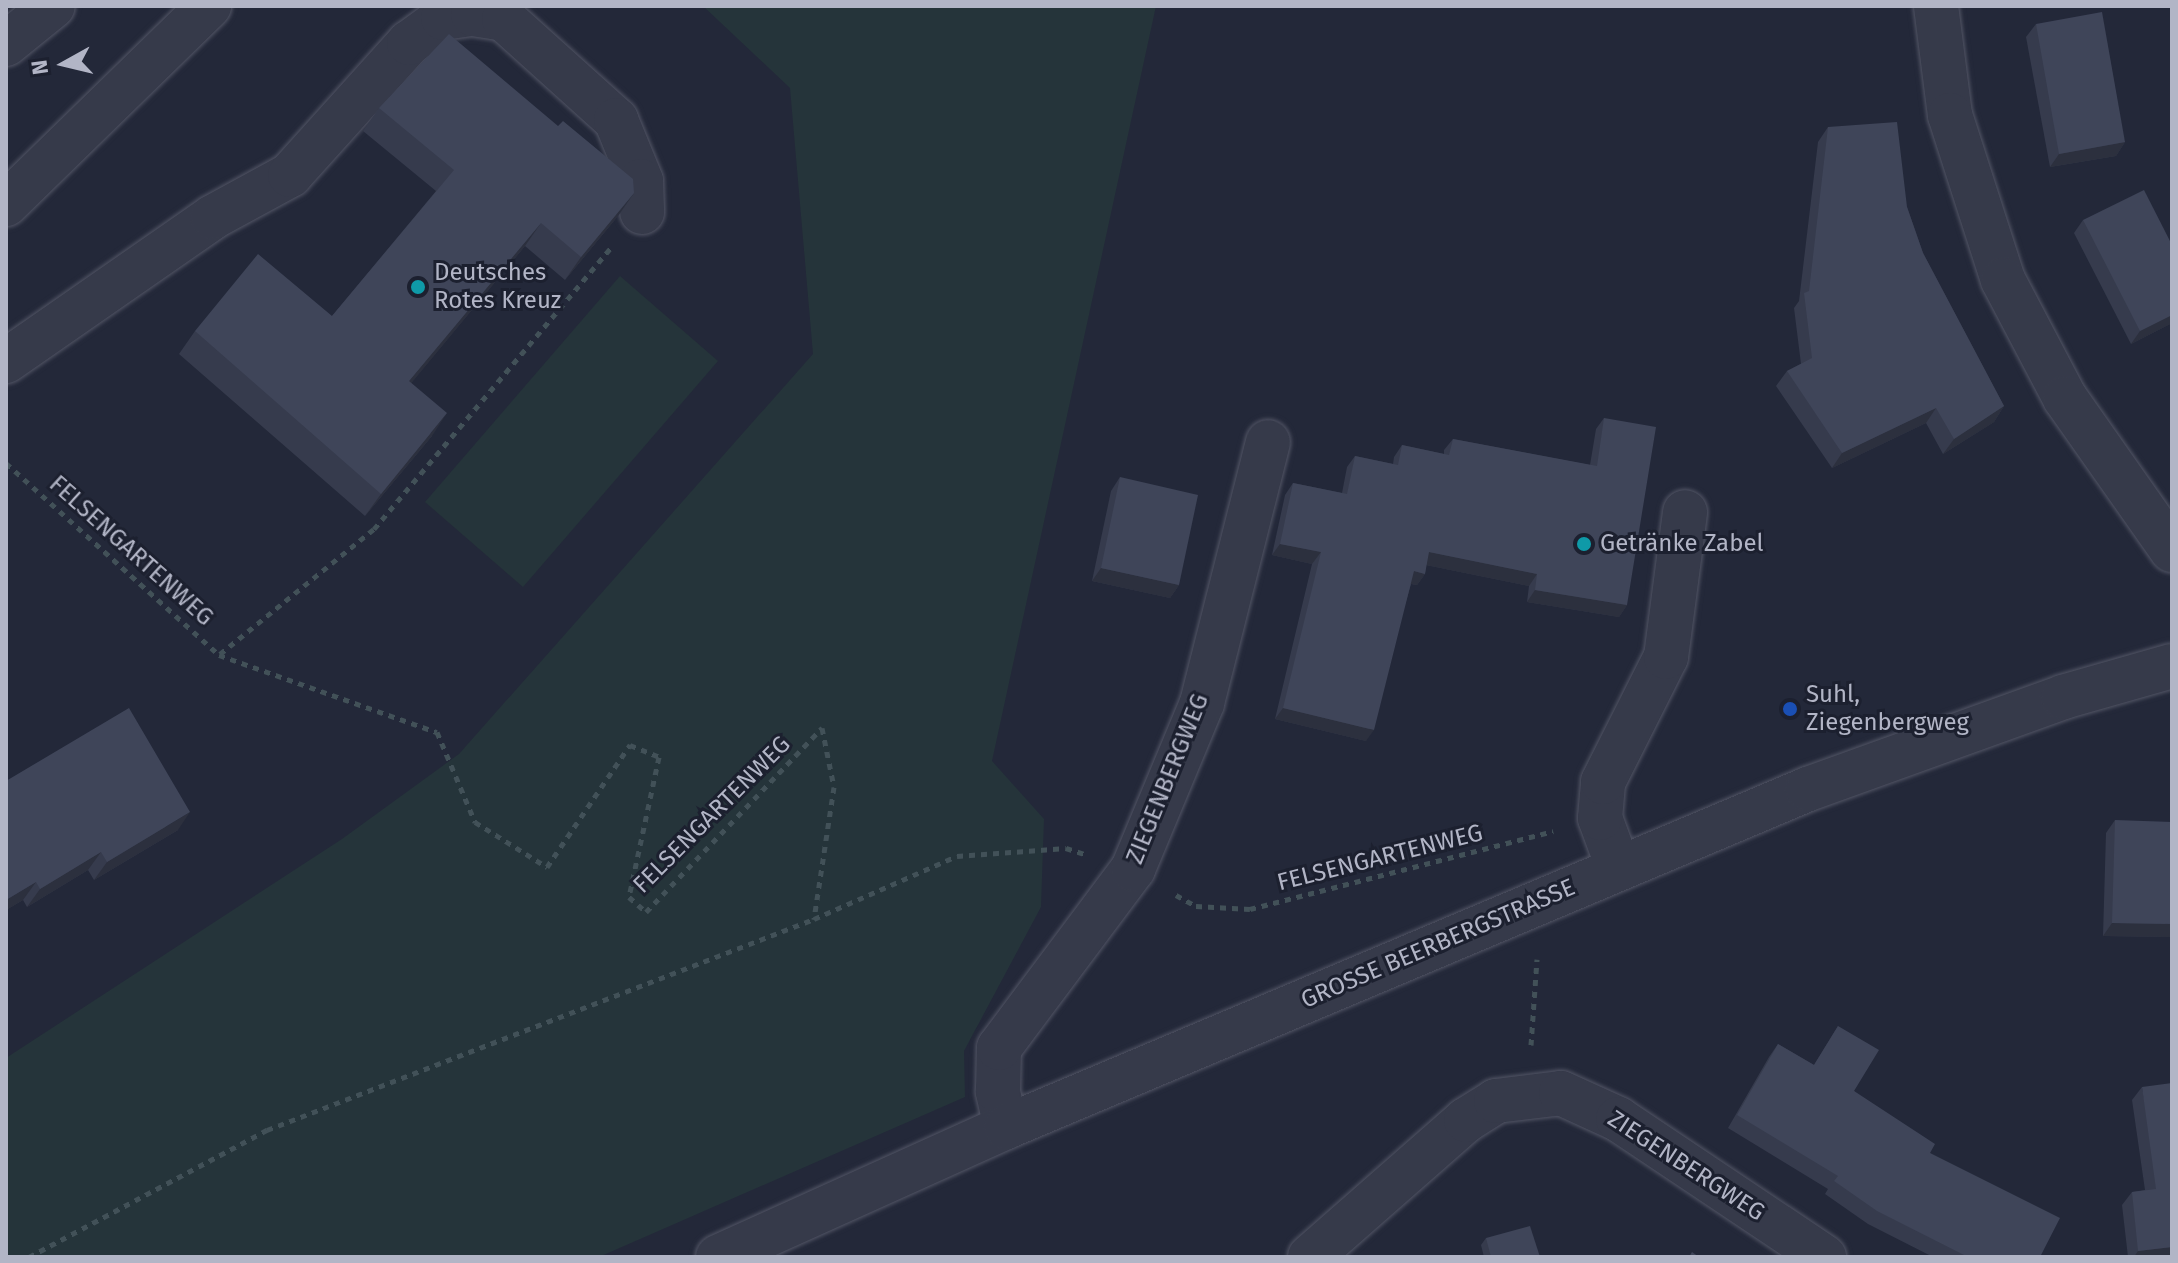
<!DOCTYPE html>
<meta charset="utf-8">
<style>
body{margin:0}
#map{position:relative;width:2178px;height:1263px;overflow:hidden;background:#232839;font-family:"Fira Sans",sans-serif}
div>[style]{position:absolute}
.green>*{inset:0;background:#25343a}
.path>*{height:5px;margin-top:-2.5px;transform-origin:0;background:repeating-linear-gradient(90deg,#425158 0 6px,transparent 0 12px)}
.roads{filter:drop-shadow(0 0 2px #525565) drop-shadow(0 0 2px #525565)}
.minor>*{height:44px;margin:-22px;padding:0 22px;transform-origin:22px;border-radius:22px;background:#363a4a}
.wall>*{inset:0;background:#363b4d}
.shaded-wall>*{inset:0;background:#2c303e}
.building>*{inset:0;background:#3f4559}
.dots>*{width:22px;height:22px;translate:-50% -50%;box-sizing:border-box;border:4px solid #1c202f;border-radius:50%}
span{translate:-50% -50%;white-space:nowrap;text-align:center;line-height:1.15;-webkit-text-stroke:6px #1c202f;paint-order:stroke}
.poi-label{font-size:24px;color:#b2b5c6}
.left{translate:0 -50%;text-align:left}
.street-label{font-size:24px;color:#b2b5c6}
.frame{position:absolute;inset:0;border:8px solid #b2b5c6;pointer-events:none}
.north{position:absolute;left:24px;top:24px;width:80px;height:80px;-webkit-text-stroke:6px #1c202f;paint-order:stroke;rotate:262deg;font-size:22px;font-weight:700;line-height:32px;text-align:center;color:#b2b5c6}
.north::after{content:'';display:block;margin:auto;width:28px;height:36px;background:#b2b5c6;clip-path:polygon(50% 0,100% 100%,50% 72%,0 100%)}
</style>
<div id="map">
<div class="green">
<div style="clip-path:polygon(703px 6px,1156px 6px,992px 761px,1044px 819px,1041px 907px,964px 1051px,965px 1097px,599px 1257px,6px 1257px,6px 1058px,342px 839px,459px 754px,813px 354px,790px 88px)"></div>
<div style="clip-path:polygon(620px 276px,718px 361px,523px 587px,425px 502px)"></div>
</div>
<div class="path">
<div style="left:6px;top:463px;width:287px;rotate:42deg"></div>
<div style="left:219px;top:655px;width:231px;rotate:19.5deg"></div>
<div style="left:437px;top:732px;width:98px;rotate:67.1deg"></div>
<div style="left:475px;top:822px;width:85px;rotate:32deg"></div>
<div style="left:547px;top:867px;width:148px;rotate:-55.8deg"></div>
<div style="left:630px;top:745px;width:31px;rotate:22deg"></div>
<div style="left:659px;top:757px;width:143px;rotate:102.1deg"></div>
<div style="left:629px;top:897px;width:23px;rotate:41deg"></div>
<div style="left:646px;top:912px;width:255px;rotate:-46.3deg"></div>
<div style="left:822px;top:728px;width:60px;rotate:78.5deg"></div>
<div style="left:834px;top:787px;width:134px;rotate:98.6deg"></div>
<div style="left:220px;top:654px;width:198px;rotate:-39.1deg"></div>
<div style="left:374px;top:529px;width:368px;rotate:-49.9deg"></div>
<div style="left:1176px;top:895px;width:23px;rotate:29deg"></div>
<div style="left:1196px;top:906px;width:54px;rotate:3.2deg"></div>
<div style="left:1250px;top:909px;width:313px;rotate:-14.4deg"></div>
<div style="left:1531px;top:1045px;width:86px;rotate:-86deg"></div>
<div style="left:29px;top:1257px;width:270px;rotate:-28.1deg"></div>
<div style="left:267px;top:1130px;width:586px;rotate:-21.09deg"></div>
<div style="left:814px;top:919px;width:156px;rotate:-23.8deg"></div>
<div style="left:957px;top:856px;width:109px;rotate:-4.2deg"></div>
<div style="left:1066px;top:848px;width:19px;rotate:18deg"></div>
</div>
<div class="roads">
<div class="minor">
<div style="left:1936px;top:6px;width:110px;rotate:82.7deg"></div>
<div style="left:1950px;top:115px;width:173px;rotate:72.2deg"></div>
<div style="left:2003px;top:280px;width:133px;rotate:62.3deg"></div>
<div style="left:2065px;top:398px;width:186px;rotate:54.9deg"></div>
<div style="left:6px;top:44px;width:60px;rotate:-39deg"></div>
<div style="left:6px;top:204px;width:284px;rotate:-44.3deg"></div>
<div style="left:6px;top:361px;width:252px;rotate:-34.8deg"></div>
<div style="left:213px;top:217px;width:88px;rotate:-28.6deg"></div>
<div style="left:290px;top:175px;width:178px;rotate:-48deg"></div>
<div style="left:409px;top:43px;width:42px;rotate:-36.3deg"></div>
<div style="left:443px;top:18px;width:30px;rotate:-8deg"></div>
<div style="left:473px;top:14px;width:31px;rotate:9deg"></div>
<div style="left:504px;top:19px;width:151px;rotate:42deg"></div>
<div style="left:616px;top:120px;width:66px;rotate:67.7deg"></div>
<div style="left:641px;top:181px;width:31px;rotate:88deg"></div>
<div style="left:1618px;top:867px;width:52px;rotate:-110.2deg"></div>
<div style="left:1600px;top:818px;width:36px;rotate:-85deg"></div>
<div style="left:1603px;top:782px;width:140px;rotate:-63.3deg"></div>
<div style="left:1666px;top:657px;width:146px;rotate:-82.5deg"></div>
<div style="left:1006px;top:1127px;width:37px;rotate:-103deg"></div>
<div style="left:998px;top:1091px;width:43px;rotate:-88.7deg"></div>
<div style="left:999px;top:1048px;width:224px;rotate:-53.2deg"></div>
<div style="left:1133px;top:869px;width:180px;rotate:-67.4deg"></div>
<div style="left:1202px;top:703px;width:269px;rotate:-75.8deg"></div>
<div style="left:718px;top:1257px;width:316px;rotate:-24.3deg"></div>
<div style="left:1006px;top:1127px;width:870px;rotate:-22.85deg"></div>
<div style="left:1808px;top:789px;width:271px;rotate:-19.8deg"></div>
<div style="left:2063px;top:697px;width:113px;rotate:-15.9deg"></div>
<div style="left:1310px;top:1257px;width:208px;rotate:-41.3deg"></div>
<div style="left:1466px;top:1120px;width:36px;rotate:-32deg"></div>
<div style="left:1496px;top:1101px;width:65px;rotate:-7deg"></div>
<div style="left:1561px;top:1093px;width:63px;rotate:24.5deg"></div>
<div style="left:1618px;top:1119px;width:248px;rotate:33.8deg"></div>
</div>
</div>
<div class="wall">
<div style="clip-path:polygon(2036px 24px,2125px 142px,2116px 156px,2050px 167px,2026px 37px)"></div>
<div style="clip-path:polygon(379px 108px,634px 193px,618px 216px,565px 280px,525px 246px,411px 383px,432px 436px,365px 516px,179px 354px,195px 331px,332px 316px,436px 191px,363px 131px)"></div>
<div style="clip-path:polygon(1828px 127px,1907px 207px,1923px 253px,2004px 406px,1994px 422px,1943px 454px,1926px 423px,1832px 468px,1776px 386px,1787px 371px,1801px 364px,1794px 308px,1799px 301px,1818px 142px)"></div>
<div style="clip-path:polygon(2083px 220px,2172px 245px,2172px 323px,2131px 344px,2074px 233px)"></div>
<div style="clip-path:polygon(1604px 418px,1627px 605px,1619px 617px,1527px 602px,1529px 586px,1426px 565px,1425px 574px,1417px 585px,1411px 584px,1366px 741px,1275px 719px,1312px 564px,1272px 555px,1285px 495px,1293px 483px,1342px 493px,1347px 467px,1355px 456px,1393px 464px,1394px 457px,1402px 445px,1444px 454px,1444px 450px,1453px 439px,1590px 465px,1596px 429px)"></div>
<div style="clip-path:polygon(1120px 477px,1179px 585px,1170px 598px,1092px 581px,1111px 491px)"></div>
<div style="clip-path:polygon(6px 781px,178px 830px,94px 880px,88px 870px,27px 907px,23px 900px,6px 910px)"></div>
<div style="clip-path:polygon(2115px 820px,2172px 937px,2103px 936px,2106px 833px)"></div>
<div style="clip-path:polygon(1838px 1026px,1854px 1091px,1930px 1153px,2040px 1257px,1933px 1257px,1868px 1224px,1825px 1194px,1828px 1189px,1728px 1128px,1769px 1057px,1778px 1044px,1814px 1065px)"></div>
<div style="clip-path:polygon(2142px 1087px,2172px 1257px,2128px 1257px,2122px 1205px,2132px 1192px,2145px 1190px,2132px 1100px)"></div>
<div style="clip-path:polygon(1486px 1238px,1540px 1257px,1484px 1257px,1481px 1245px)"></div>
</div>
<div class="shaded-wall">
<div style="clip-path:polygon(2125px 142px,2116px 156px,2050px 167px,2059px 154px)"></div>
<div style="clip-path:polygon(634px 193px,618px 216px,565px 280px,581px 257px)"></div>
<div style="clip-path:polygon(541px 223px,525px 246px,394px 404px,409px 381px)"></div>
<div style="clip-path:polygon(2172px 315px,2172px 323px,2131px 344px,2140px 331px)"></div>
<div style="clip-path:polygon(2004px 406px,1994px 422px,1943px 454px,1954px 439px)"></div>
<div style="clip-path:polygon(1936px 408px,1926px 423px,1832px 468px,1842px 453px)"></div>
<div style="clip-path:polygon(447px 413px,432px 436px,365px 516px,381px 494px)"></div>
<div style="clip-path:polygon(1280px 544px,1321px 552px,1312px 564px,1272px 555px)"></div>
<div style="clip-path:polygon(1429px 552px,1537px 574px,1529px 586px,1421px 564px)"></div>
<div style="clip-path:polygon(1101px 568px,1179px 585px,1170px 598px,1092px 581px)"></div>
<div style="clip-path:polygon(1414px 571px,1425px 574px,1417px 585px,1406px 583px)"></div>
<div style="clip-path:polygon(1535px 590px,1627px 605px,1619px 617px,1527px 602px)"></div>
<div style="clip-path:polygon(1283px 708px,1374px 730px,1366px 741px,1275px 719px)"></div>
<div style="clip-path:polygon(190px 812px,178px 830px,94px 880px,107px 862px)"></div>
<div style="clip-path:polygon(101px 852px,88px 870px,27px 907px,40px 889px)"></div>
<div style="clip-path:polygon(36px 882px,23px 900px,6px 910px,6px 900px)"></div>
<div style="clip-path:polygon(2112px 923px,2172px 924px,2172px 937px,2103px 936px)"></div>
<div style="clip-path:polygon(2172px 1247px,2172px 1257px,2134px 1257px,2138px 1251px)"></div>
</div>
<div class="building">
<div style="clip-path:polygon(2102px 12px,2125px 142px,2059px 154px,2036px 24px)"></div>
<div style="clip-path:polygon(449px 34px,558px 126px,563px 121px,633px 179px,634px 193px,581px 257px,541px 223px,409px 381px,447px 413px,381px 494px,195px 331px,258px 254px,332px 316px,454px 170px,379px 108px)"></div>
<div style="clip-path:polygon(1897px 122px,1907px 207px,1923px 253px,2004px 406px,1954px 439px,1936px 408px,1842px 453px,1787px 371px,1812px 358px,1804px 293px,1809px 291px,1828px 127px)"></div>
<div style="clip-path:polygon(2144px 190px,2172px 245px,2172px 315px,2140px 331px,2083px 220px)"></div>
<div style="clip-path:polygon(1604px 418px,1656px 427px,1627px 605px,1535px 590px,1537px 574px,1429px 552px,1425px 574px,1414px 571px,1374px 730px,1283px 708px,1321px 552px,1280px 544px,1293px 483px,1347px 494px,1355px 456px,1398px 465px,1402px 445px,1449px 455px,1453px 439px,1597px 466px)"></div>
<div style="clip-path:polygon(1120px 477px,1198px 495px,1179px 585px,1101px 568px)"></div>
<div style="clip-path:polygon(129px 708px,190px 812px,107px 862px,101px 852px,40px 889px,36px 882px,6px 900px,6px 781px)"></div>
<div style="clip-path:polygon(2115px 820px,2172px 822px,2172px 924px,2112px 923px)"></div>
<div style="clip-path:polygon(1838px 1026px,1879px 1050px,1854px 1091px,1935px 1144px,1930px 1153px,2060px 1218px,2040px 1257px,1968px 1257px,1877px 1211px,1834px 1181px,1838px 1176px,1737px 1115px,1778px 1044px,1814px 1065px)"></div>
<div style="clip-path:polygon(2172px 1083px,2172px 1247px,2138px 1251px,2132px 1192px,2156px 1189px,2142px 1087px)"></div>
<div style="clip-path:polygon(1530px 1226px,1540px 1257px,1491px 1257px,1486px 1238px)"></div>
<div style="clip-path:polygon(1692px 1252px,1699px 1257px,1689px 1257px)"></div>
</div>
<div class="dots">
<div style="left:418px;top:287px;background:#0f9aa8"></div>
<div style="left:1584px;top:544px;background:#0f9aa8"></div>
<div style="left:1790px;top:709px;background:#1a4fb4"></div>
</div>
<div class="poi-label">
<span class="left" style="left:434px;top:287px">Deutsches<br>Rotes Kreuz</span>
<span class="left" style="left:1600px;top:544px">Getränke Zabel</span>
<span class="left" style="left:1806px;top:709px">Suhl,<br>Ziegenbergweg</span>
</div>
<div class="street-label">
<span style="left:131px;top:551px;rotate:42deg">FELSENGARTENWEG</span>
<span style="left:1168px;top:779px;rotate:-68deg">ZIEGENBERGWEG</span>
<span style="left:712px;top:815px;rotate:-45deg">FELSENGARTENWEG</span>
<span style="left:1380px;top:858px;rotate:-14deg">FELSENGARTENWEG</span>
<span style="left:1438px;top:944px;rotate:-23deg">GROSSE BEERBERGSTRASSE</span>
<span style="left:1686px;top:1166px;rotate:33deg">ZIEGENBERGWEG</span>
</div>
<div class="frame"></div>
<div class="north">N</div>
</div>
